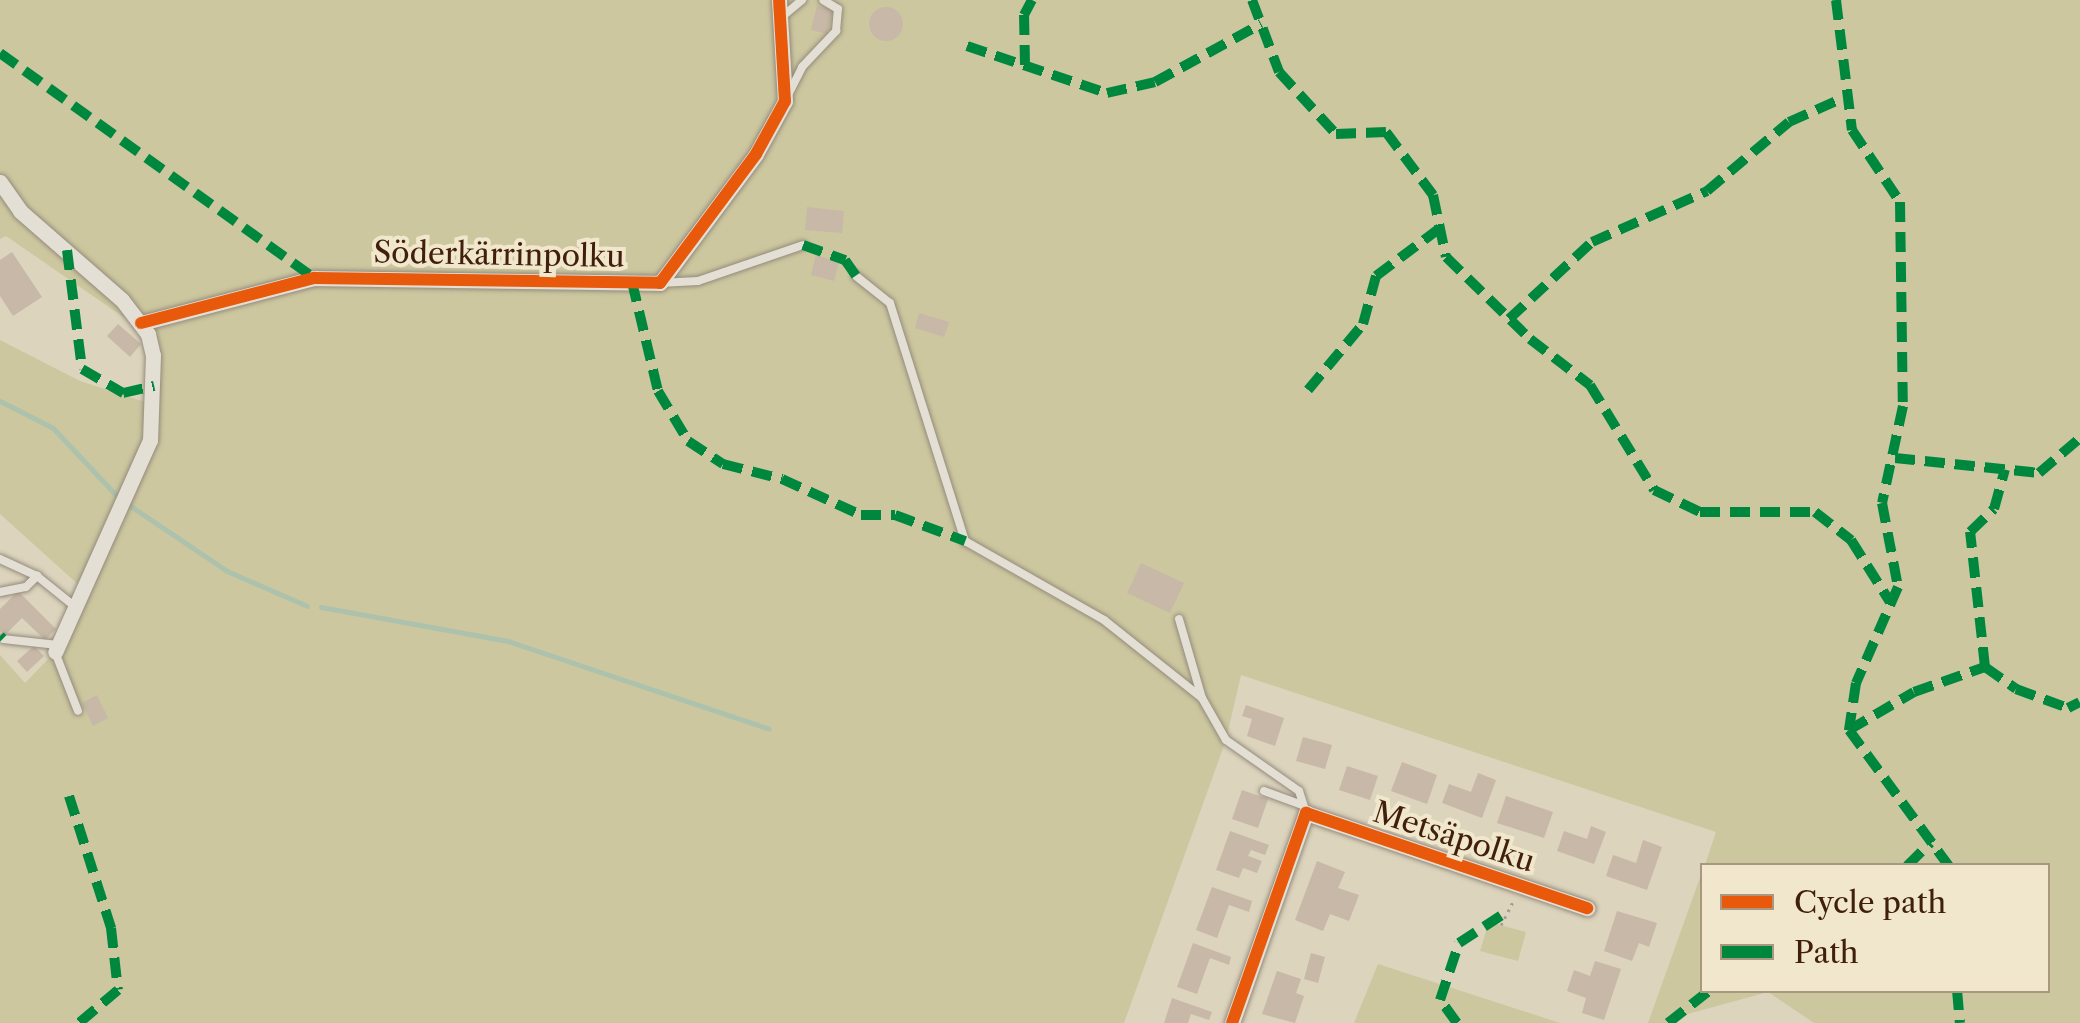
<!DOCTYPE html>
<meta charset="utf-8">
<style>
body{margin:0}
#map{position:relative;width:2080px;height:1023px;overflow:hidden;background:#dcd4bd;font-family:"Libre Caslon Text",serif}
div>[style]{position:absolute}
.green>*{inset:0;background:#ccc79f}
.stream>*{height:5px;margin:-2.5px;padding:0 2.5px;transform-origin:2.5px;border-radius:2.5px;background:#adc2ad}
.building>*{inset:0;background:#c8b8a7}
.round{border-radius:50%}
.path>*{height:2.5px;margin-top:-1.25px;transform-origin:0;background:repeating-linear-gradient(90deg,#a69e94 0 2.5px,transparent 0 7.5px)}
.roads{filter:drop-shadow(0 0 2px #948b7c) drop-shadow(0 0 2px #948b7c)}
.service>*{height:8px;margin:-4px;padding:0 4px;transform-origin:4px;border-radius:4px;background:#e4dfd4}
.minor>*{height:15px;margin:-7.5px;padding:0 7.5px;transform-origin:7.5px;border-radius:7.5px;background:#e4dfd4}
.quiet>*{height:10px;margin-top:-5px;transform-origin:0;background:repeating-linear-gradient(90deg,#00873e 0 20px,transparent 0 30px)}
.cycleway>*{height:12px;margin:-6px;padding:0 6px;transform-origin:6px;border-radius:6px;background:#e8590c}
span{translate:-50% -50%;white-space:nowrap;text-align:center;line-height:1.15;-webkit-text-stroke:8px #f1e7cc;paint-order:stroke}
.street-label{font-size:30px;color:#401f0c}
.legend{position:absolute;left:1700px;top:863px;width:350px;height:130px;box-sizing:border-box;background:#f1e7cc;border:2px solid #aa977f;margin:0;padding:12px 18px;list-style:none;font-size:30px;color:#401f0c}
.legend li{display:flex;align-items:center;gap:20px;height:50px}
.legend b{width:50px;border:2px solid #aa977f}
</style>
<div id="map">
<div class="green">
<div style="clip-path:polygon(0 0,2080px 0,2080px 1023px,1814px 1023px,1768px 992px,1684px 1015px,1676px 1023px,1648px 1023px,1702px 872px,1702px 990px,2048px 990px,2048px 866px,1705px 865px,1716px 832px,1241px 675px,1226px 740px,1124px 1023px,0 1023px,0 655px,25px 683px,55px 652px,81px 587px,0 514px,0 340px,80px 381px,145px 402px,148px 334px,6px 236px,0 239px)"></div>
<div style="clip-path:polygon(1489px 922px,1526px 932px,1518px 961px,1480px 951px)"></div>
<div style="clip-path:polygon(1378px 964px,1560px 1023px,1354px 1023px)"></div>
</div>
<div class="stream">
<div style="left:0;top:401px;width:59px;rotate:27deg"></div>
<div style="left:53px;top:428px;width:92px;rotate:46.8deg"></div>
<div style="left:123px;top:501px;width:125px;rotate:33.9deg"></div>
<div style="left:227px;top:571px;width:87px;rotate:23.6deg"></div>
<div style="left:321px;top:607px;width:190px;rotate:10.3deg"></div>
<div style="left:508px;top:641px;width:275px;rotate:18.6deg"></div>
</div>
<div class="building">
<div style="clip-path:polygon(817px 6px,833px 10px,827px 34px,811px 30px)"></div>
<div class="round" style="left:869px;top:7px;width:34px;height:34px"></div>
<div style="clip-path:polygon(807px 207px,844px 211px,842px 233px,805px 230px)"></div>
<div style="clip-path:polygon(12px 252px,42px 297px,13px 316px,0 296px,0 260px)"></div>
<div style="clip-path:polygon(816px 255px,839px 262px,834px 281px,811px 275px)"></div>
<div style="clip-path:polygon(919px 313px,949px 322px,944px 337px,915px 328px)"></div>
<div style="clip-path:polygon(118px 324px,141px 344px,130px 357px,107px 336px)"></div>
<div style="clip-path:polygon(1141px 563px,1184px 583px,1170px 613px,1127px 593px)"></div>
<div style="clip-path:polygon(18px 591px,56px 629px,45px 640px,22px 618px,5px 635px,0 631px,0 609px)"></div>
<div style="clip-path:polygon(34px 646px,44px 656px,27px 672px,17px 661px)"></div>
<div style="clip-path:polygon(97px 695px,108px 718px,93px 726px,82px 703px)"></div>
<div style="clip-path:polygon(1246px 705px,1284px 718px,1275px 746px,1247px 736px,1252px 719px,1242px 716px)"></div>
<div style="clip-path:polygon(1303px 737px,1332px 745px,1325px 769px,1296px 761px)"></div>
<div style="clip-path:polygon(1402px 762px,1437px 775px,1427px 804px,1391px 791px)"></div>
<div style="clip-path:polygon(1347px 766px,1378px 776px,1370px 800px,1339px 790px)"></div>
<div style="clip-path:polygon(1478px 773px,1496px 780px,1482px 818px,1442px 803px,1449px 784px,1471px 792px)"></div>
<div style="clip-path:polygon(1242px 790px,1268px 799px,1258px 828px,1232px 819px)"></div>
<div style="clip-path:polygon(1506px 796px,1553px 812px,1544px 838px,1497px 823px)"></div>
<div style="clip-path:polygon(1591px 826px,1606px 832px,1594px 864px,1557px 851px,1564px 831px,1587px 839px)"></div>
<div style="clip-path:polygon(1230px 831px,1269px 845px,1265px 855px,1251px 850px,1248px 856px,1262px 861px,1257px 873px,1243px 868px,1239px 878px,1216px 870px)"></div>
<div style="clip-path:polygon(1643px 840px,1662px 847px,1647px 890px,1606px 876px,1613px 855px,1636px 863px)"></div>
<div style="clip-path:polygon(1317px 861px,1345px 872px,1338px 888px,1359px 895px,1349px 921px,1330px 914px,1323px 931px,1295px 920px)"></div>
<div style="clip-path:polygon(1212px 887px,1252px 901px,1249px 912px,1229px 905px,1217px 938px,1196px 930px)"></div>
<div style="clip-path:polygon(1617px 911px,1657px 923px,1649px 947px,1639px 943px,1632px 961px,1604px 951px)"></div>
<div style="clip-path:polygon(1193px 943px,1231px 957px,1229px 965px,1210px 958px,1197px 994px,1177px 987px)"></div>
<div style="clip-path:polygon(1311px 953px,1325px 957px,1318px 983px,1304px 979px)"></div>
<div style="clip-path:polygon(1595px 961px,1621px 969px,1604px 1020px,1582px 1013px,1586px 998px,1567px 991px,1574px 970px,1590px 976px)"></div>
<div style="clip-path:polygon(1277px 971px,1301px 979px,1296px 993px,1304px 996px,1295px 1023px,1262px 1014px)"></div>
<div style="clip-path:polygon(1172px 998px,1212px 1012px,1209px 1020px,1191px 1014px,1188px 1023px,1164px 1023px)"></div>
</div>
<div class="path">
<div style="left:1501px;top:925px;width:29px;rotate:-63deg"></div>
</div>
<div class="roads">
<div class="service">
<div style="left:783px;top:16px;width:25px;rotate:-40deg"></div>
<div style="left:787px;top:97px;width:34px;rotate:-63deg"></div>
<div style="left:802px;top:67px;width:50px;rotate:-46.6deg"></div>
<div style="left:836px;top:31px;width:22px;rotate:-85deg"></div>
<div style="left:838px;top:9px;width:17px;rotate:-149deg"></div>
<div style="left:856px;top:276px;width:43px;rotate:38.5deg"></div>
<div style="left:890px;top:303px;width:250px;rotate:72.5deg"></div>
<div style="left:965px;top:541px;width:160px;rotate:29.6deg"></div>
<div style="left:1104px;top:620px;width:125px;rotate:38.5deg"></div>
<div style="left:1202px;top:698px;width:48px;rotate:60.3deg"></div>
<div style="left:1226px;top:740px;width:89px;rotate:34.9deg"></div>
<div style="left:1299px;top:791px;width:23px;rotate:72deg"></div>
<div style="left:660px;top:283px;width:38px;rotate:-3deg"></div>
<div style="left:698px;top:281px;width:111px;rotate:-18.9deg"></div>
<div style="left:0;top:559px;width:41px;rotate:24.7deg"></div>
<div style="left:37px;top:576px;width:46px;rotate:38.9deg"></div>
<div style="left:0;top:592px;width:26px;rotate:-11deg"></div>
<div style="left:26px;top:587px;width:16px;rotate:-45deg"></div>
<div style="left:1179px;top:619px;width:82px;rotate:73.8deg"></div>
<div style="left:3px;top:639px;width:55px;rotate:6.2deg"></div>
<div style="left:55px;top:652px;width:63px;rotate:68.7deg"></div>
<div style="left:1264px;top:791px;width:40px;rotate:20.2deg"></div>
</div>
<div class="minor">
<div style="left:0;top:182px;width:35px;rotate:55deg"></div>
<div style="left:20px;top:211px;width:135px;rotate:41.1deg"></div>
<div style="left:122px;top:300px;width:43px;rotate:52.6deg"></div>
<div style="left:148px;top:334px;width:22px;rotate:77deg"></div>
<div style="left:153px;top:355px;width:85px;rotate:92deg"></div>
<div style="left:150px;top:440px;width:232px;rotate:114.1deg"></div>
<div style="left:141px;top:323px;width:179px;rotate:-14.6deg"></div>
<div style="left:314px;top:278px;width:346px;rotate:0.8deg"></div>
<div style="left:660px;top:283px;width:161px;rotate:-53.3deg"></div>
<div style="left:756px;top:154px;width:60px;rotate:-61.3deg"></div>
<div style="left:785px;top:101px;width:101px;rotate:-93.4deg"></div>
<div style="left:1232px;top:1023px;width:223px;rotate:-70.6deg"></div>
<div style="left:1306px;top:813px;width:297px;rotate:18.7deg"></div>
</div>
</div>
<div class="quiet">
<div style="left:1252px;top:0;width:77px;rotate:69.4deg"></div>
<div style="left:1279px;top:72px;width:84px;rotate:47.4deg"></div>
<div style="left:1336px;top:134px;width:50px;rotate:-2.3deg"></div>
<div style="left:1386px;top:132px;width:79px;rotate:53.3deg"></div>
<div style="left:1433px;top:195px;width:63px;rotate:78.2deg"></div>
<div style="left:1446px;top:257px;width:117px;rotate:44.3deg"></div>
<div style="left:1530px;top:339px;width:76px;rotate:37.5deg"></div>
<div style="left:1590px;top:385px;width:123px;rotate:58.6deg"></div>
<div style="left:1654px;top:490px;width:51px;rotate:25.6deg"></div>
<div style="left:1700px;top:512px;width:115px"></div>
<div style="left:1815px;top:512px;width:46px;rotate:37.9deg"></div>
<div style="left:1851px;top:540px;width:73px;rotate:57.8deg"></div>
<div style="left:1836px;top:0;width:131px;rotate:83deg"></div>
<div style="left:1852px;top:130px;width:87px;rotate:56.3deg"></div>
<div style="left:1900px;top:202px;width:204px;rotate:89.2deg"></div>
<div style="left:1903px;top:406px;width:99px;rotate:102.2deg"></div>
<div style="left:1882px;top:503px;width:86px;rotate:79.2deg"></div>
<div style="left:1898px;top:587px;width:105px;rotate:113.6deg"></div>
<div style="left:1856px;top:683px;width:48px;rotate:98.5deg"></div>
<div style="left:1849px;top:730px;width:169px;rotate:53.7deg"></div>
<div style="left:967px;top:46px;width:148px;rotate:18.6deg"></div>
<div style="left:1107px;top:93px;width:49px;rotate:-12.9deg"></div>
<div style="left:1155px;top:82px;width:121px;rotate:-28.7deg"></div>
<div style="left:0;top:53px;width:386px;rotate:35.6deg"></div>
<div style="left:1025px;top:65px;width:50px;rotate:-91.1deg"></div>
<div style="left:1024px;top:15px;width:17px;rotate:-62deg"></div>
<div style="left:803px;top:245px;width:45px;rotate:19.7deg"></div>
<div style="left:845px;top:260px;width:19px;rotate:55deg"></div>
<div style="left:67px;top:250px;width:120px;rotate:82.8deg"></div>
<div style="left:82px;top:369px;width:48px;rotate:30.3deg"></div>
<div style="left:123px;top:393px;width:32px;rotate:-13deg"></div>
<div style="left:632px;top:282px;width:112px;rotate:76.6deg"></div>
<div style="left:658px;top:391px;width:58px;rotate:59deg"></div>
<div style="left:688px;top:441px;width:42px;rotate:33.3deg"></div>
<div style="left:723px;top:464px;width:61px;rotate:14.3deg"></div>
<div style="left:782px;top:479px;width:87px;rotate:24.5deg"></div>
<div style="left:861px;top:515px;width:34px"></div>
<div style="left:895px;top:515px;width:75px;rotate:20.4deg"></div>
<div style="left:1509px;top:319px;width:113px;rotate:-42.9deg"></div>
<div style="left:1592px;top:242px;width:126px;rotate:-23.9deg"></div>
<div style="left:1707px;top:191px;width:107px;rotate:-40.1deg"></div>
<div style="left:1789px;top:122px;width:59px;rotate:-24deg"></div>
<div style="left:1308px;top:390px;width:86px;rotate:-50.2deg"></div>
<div style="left:1363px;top:324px;width:50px;rotate:-74.8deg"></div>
<div style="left:1376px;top:276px;width:80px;rotate:-36.9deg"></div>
<div style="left:1895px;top:458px;width:145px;rotate:5.9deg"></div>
<div style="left:2039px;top:473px;width:54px;rotate:-40.5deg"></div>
<div style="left:0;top:636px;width:4px;rotate:45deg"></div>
<div style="left:1985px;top:667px;width:136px;rotate:-96.3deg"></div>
<div style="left:1970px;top:532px;width:33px;rotate:-44deg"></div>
<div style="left:1994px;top:509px;width:41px;rotate:-74.6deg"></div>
<div style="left:1849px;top:730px;width:75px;rotate:-30.3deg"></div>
<div style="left:1914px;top:692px;width:75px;rotate:-19.4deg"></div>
<div style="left:1985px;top:667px;width:38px;rotate:35deg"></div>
<div style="left:2016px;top:689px;width:55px;rotate:20.1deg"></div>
<div style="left:2068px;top:708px;width:13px;rotate:-27deg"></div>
<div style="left:69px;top:796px;width:139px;rotate:72.3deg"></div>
<div style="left:111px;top:928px;width:62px;rotate:83.6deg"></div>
<div style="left:118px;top:990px;width:51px;rotate:139.8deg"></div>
<div style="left:1907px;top:866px;width:33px;rotate:-45deg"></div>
<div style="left:1957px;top:990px;width:33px;rotate:85deg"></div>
<div style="left:1457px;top:1023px;width:29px;rotate:-126deg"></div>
<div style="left:1440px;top:1000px;width:60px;rotate:-71.6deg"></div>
<div style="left:1459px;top:943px;width:59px;rotate:-33.1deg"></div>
<div style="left:1668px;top:1023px;width:53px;rotate:-38.2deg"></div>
</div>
<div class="cycleway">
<div style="left:141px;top:323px;width:179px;rotate:-14.6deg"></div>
<div style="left:314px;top:278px;width:346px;rotate:0.8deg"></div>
<div style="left:660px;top:283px;width:161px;rotate:-53.3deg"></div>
<div style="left:756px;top:154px;width:60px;rotate:-61.3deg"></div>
<div style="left:785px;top:101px;width:101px;rotate:-93.4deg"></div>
<div style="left:1232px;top:1023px;width:223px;rotate:-70.6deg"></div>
<div style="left:1306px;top:813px;width:297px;rotate:18.7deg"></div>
</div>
<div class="street-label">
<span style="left:499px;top:255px;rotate:1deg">Söderkärrinpolku</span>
<span style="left:1454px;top:837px;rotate:18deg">Metsäpolku</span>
</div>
<ul class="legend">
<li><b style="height:12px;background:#e8590c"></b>Cycle path</li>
<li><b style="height:12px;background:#00873e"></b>Path</li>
</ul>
</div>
